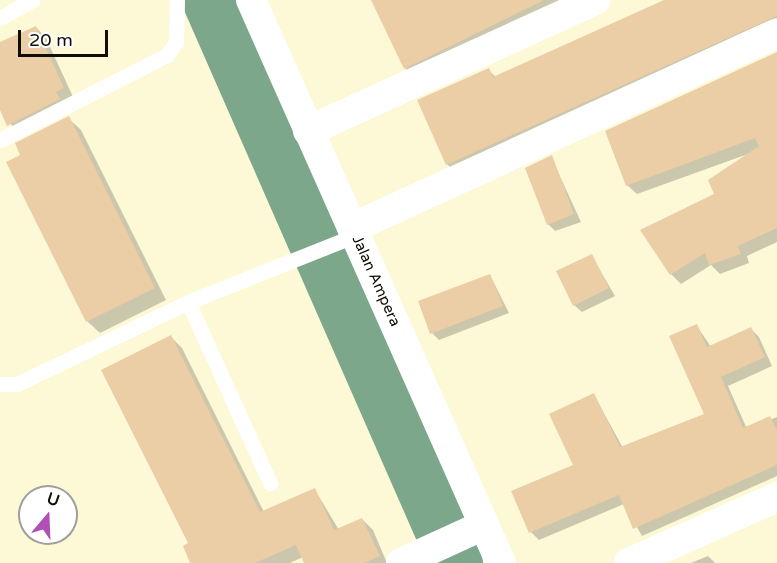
<!DOCTYPE html>
<style>
body{margin:0}
#map{position:relative;width:777px;height:563px;overflow:hidden;background:#fdf9d7;font-family:"Varela Round",sans-serif}
div>[style]{position:absolute}
.shadow>*{inset:0;background:#0003}
.river>*{height:54px;margin:-27px;padding:0 27px;transform-origin:27px;border-radius:27px;background:#7ca78b}
.building>*{inset:0;background:#ebcda6}
.lane>*{height:15px;margin:-7.5px;padding:0 7.5px;transform-origin:7.5px;border-radius:7.5px;background:#fff}
.street>*{height:30px;margin:-15px;padding:0 15px;transform-origin:15px;border-radius:15px;background:#fff}
span{translate:-50% -50%;white-space:nowrap;text-align:center;line-height:1.15;-webkit-text-stroke:4.5px #fff;paint-order:stroke}
.street-label{font-size:15px;color:#100e04}
.north{position:absolute;left:18px;top:485px;width:60px;height:60px;box-sizing:border-box;background:#fff;border:2px solid #9f9f9b;border-radius:50%;rotate:19deg;font-size:16px;font-weight:700;line-height:24px;text-align:center;color:#100e04}
.north::after{content:'';display:block;margin:auto;width:21px;height:27px;background:#b04fb6;clip-path:polygon(50% 0,100% 100%,50% 72%,0 100%)}
.scale{position:absolute;left:18px;top:30px;width:90px;height:27px;box-sizing:border-box;border:3px solid #100e04;border-top:0;padding-left:8px;font-size:18px;line-height:21px;white-space:nowrap;color:#100e04;-webkit-text-stroke:4px #fff;paint-order:stroke}
</style>
<div id="map">
<div class="shadow">
<div style="clip-path:polygon(373px 0,585px 0,417px 80px,405px 68px)"></div>
<div style="clip-path:polygon(672px 0,777px 0,777px 28px,456px 173px,447px 164px,488px 70px,496px 77px)"></div>
<div style="clip-path:polygon(36px 27px,46px 38px,74px 99px,18px 135px,0 107px,0 44px)"></div>
<div style="clip-path:polygon(777px 54px,777px 242px,747px 256px,749px 263px,720px 274px,711px 265px,681px 284px,671px 274px,716px 195px,748px 154px,637px 194px,627px 185px)"></div>
<div style="clip-path:polygon(68px 118px,81px 130px,166px 300px,100px 333px,87px 321px,22px 156px)"></div>
<div style="clip-path:polygon(551px 157px,581px 222px,555px 231px,548px 224px)"></div>
<div style="clip-path:polygon(591px 255px,615px 296px,582px 312px,574px 305px)"></div>
<div style="clip-path:polygon(490px 275px,509px 313px,439px 340px,432px 333px)"></div>
<div style="clip-path:polygon(697px 326px,711px 347px,751px 329px,759px 337px,772px 366px,728px 386px,747px 429px,777px 417px,777px 476px,642px 536px,624px 504px,539px 540px,531px 532px,575px 466px,594px 395px,623px 448px,706px 415px)"></div>
<div style="clip-path:polygon(171px 337px,182px 348px,264px 512px,315px 490px,339px 530px,362px 519px,373px 530px,387px 563px,306px 563px,303px 557px,290px 563px,192px 563px)"></div>
<div style="clip-path:polygon(708px 556px,715px 563px,691px 563px)"></div>
</div>
<div class="river">
<div style="left:209px;top:0;width:615px;rotate:66.31deg"></div>
</div>
<div class="building">
<div style="clip-path:polygon(371px 0,544px 0,404px 69px)"></div>
<div style="clip-path:polygon(664px 0,777px 0,777px 16px,446px 165px,417px 100px,489px 68px,493px 77px)"></div>
<div style="clip-path:polygon(36px 26px,64px 88px,56px 92px,60px 99px,7px 126px,0 110px,0 42px)"></div>
<div style="clip-path:polygon(777px 52px,777px 228px,738px 246px,741px 254px,709px 265px,705px 253px,670px 275px,640px 230px,714px 194px,708px 180px,759px 146px,755px 138px,626px 186px,605px 131px)"></div>
<div style="clip-path:polygon(69px 116px,155px 288px,86px 322px,6px 162px,20px 155px,15px 143px)"></div>
<div style="clip-path:polygon(552px 155px,574px 214px,547px 225px,525px 168px)"></div>
<div style="clip-path:polygon(592px 254px,609px 288px,573px 306px,556px 271px)"></div>
<div style="clip-path:polygon(490px 274px,503px 306px,430px 334px,418px 301px)"></div>
<div style="clip-path:polygon(697px 324px,707px 347px,751px 327px,765px 357px,721px 377px,743px 428px,770px 416px,777px 430px,777px 465px,633px 529px,619px 495px,529px 533px,511px 491px,573px 465px,549px 414px,594px 393px,620px 447px,704px 414px,669px 336px)"></div>
<div style="clip-path:polygon(171px 335px,260px 512px,315px 488px,334px 530px,362px 518px,380px 556px,365px 563px,304px 563px,296px 545px,255px 563px,190px 563px,183px 546px,188px 543px,101px 370px)"></div>
</div>
<div class="lane">
<div style="left:0;top:18px;width:37px;rotate:-29deg"></div>
<div style="left:0;top:140px;width:187px;rotate:-27deg"></div>
<div style="left:167px;top:55px;width:16px;rotate:-55deg"></div>
<div style="left:176px;top:42px;width:42px;rotate:-88.6deg"></div>
<div style="left:188px;top:302px;width:199px;rotate:65.6deg"></div>
<div style="left:0;top:384px;width:17px"></div>
<div style="left:17px;top:384px;width:190px;rotate:-25.6deg"></div>
<div style="left:188px;top:302px;width:181px;rotate:-21.7deg"></div>
</div>
<div class="street">
<div style="left:251px;top:0;width:616px;rotate:66.06deg"></div>
<div style="left:308px;top:131px;width:316px;rotate:-24.5deg"></div>
<div style="left:352px;top:228px;width:468px;rotate:-24.6deg"></div>
<div style="left:401px;top:563px;width:91px;rotate:-24.6deg"></div>
<div style="left:629px;top:563px;width:162px;rotate:-24deg"></div>
</div>
<div class="street-label">
<span style="left:376px;top:281px;rotate:66deg">Jalan Ampera</span>
</div>
<div class="north">U</div>
<div class="scale">20 m</div>
</div>
